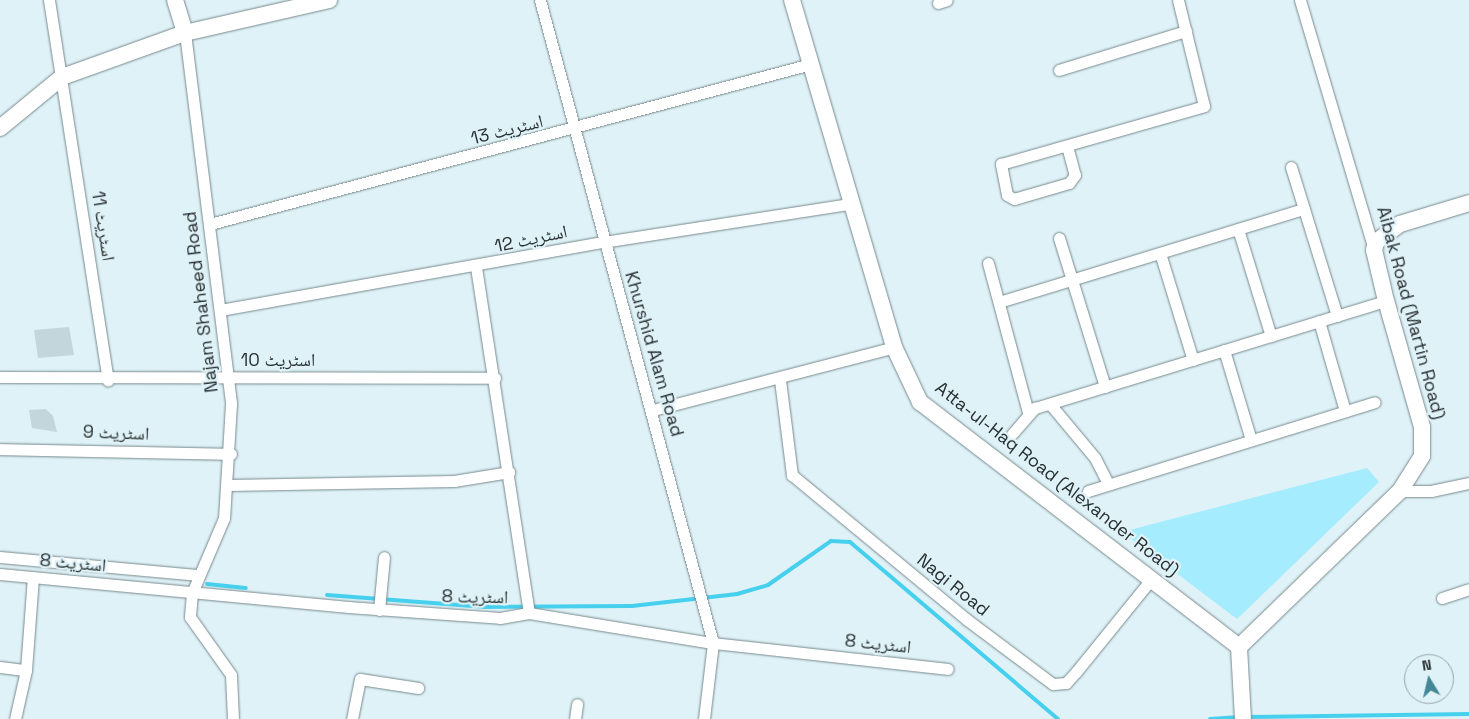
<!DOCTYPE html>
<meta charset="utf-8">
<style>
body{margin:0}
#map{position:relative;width:1469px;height:719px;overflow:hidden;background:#dff2f7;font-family:"Space Grotesk","Noto Naskh Arabic",sans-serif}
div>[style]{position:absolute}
.green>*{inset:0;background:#a4ecfe}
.stream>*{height:4px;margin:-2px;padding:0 2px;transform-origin:2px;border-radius:2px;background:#47d0ee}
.building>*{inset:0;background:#c3d6db}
.roads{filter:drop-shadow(0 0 1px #77898d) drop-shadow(0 0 1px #77898d)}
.street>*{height:11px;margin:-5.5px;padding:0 5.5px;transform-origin:5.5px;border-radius:5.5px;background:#fff}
.secondary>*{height:16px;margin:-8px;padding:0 8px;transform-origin:8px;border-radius:8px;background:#fff}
span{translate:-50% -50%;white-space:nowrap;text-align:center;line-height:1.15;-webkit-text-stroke:4.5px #dff2f7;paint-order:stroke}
.street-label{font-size:18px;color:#283032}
.north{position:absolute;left:1404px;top:654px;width:50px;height:50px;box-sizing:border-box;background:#dff2f7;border:1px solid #96a4a8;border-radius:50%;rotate:351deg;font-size:14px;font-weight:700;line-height:20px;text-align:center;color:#283032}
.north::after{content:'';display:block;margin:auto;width:18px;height:22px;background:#448797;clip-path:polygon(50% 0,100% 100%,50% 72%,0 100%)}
</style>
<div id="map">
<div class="green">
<div style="clip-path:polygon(1367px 468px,1379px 482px,1237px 619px,1122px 532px)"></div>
</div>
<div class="stream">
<div style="left:207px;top:584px;width:39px;rotate:6deg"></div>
<div style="left:327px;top:595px;width:159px;rotate:4.3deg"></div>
<div style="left:486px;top:607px;width:146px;rotate:-0.4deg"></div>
<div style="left:632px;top:606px;width:106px;rotate:-6.5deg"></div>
<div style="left:737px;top:594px;width:32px;rotate:-16deg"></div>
<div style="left:768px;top:585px;width:77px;rotate:-34.9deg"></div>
<div style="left:831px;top:541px;width:19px;rotate:3deg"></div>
<div style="left:850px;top:542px;width:273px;rotate:40.4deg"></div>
<div style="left:1247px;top:717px;width:222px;rotate:-0.8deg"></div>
<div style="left:1210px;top:719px;width:30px;rotate:-4deg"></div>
</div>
<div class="building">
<div style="clip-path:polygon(69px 327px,74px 355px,38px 358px,34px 330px)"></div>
<div style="clip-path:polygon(46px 409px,53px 416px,57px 432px,32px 428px,29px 410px)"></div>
</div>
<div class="roads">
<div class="street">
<div style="left:49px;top:0;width:385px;rotate:81.2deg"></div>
<div style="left:540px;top:0;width:666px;rotate:74.94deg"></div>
<div style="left:713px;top:643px;width:77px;rotate:96.8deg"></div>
<div style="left:1300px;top:0;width:261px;rotate:73.5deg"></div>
<div style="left:938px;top:3px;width:9px;rotate:-18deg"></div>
<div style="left:185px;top:33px;width:374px;rotate:82.9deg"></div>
<div style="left:231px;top:404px;width:114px;rotate:93.5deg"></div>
<div style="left:224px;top:518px;width:82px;rotate:113.1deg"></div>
<div style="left:192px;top:593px;width:24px;rotate:95deg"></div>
<div style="left:190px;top:617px;width:71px;rotate:54.7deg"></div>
<div style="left:231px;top:675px;width:44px;rotate:87.4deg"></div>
<div style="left:1059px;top:70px;width:133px;rotate:-17.1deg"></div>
<div style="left:1067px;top:146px;width:30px;rotate:75deg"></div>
<div style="left:1075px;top:175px;width:10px;rotate:127deg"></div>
<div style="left:1069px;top:183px;width:57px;rotate:163.8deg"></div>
<div style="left:1014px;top:199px;width:8px;rotate:-150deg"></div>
<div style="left:1007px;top:195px;width:32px;rotate:-101deg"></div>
<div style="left:1001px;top:164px;width:211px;rotate:-15.9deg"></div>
<div style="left:1204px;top:106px;width:109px;rotate:-103.8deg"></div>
<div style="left:1291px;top:167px;width:156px;rotate:72.8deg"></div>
<div style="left:210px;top:224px;width:622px;rotate:-14.91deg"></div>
<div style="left:1238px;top:229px;width:112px;rotate:72.9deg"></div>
<div style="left:1059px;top:238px;width:156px;rotate:72.8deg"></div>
<div style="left:1160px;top:253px;width:112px;rotate:72.9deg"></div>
<div style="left:988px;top:263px;width:154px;rotate:75deg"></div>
<div style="left:476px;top:267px;width:350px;rotate:81.3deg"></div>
<div style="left:999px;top:302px;width:319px;rotate:-17deg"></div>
<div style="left:220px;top:310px;width:389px;rotate:-10.1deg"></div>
<div style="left:603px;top:242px;width:249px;rotate:-8.8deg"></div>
<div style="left:1319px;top:321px;width:94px;rotate:73.9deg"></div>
<div style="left:1224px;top:350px;width:94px;rotate:73.3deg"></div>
<div style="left:0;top:377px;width:495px;rotate:0.1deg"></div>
<div style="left:780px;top:380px;width:96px;rotate:82.8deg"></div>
<div style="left:792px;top:475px;width:226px;rotate:39.6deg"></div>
<div style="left:966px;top:619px;width:109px;rotate:36.8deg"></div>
<div style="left:1053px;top:684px;width:13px;rotate:-4deg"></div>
<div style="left:1066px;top:683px;width:15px;rotate:-48deg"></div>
<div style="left:1076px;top:672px;width:121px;rotate:-51deg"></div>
<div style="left:1050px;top:404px;width:70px;rotate:50.2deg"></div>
<div style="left:1095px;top:458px;width:29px;rotate:63deg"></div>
<div style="left:653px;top:410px;width:249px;rotate:-14.6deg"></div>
<div style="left:1012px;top:434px;width:35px;rotate:-49deg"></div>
<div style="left:1035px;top:408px;width:367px;rotate:-17deg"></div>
<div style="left:0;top:449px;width:231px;rotate:1.2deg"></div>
<div style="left:228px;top:485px;width:226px;rotate:-1deg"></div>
<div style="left:454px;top:481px;width:56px;rotate:-9.3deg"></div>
<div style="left:1088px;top:491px;width:300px;rotate:-17.2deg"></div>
<div style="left:1400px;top:491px;width:31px"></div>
<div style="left:1431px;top:491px;width:39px;rotate:-12deg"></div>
<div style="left:0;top:557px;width:200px;rotate:5.2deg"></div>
<div style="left:0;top:574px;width:350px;rotate:5.4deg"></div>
<div style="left:348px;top:607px;width:152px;rotate:4.1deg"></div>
<div style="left:500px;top:618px;width:29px;rotate:-10deg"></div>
<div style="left:529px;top:613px;width:186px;rotate:9.3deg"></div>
<div style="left:713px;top:643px;width:236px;rotate:6.3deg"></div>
<div style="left:1442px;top:598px;width:28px;rotate:-18deg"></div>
<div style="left:379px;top:610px;width:53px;rotate:-84.6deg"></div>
<div style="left:0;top:667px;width:26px;rotate:7deg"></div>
<div style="left:15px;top:719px;width:50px;rotate:-77.3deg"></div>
<div style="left:26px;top:670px;width:93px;rotate:-85.7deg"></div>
<div style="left:352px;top:719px;width:41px;rotate:-78.7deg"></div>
<div style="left:360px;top:679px;width:59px;rotate:8.8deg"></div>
<div style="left:575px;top:719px;width:15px;rotate:-82deg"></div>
</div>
<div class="secondary">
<div style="left:175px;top:0;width:34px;rotate:73deg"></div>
<div style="left:792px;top:0;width:362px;rotate:73.6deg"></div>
<div style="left:894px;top:347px;width:61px;rotate:64.7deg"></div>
<div style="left:920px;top:402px;width:402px;rotate:37.5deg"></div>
<div style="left:0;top:128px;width:80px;rotate:-39.4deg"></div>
<div style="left:62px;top:77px;width:131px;rotate:-19.7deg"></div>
<div style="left:185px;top:33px;width:148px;rotate:-12.9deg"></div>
<div style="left:1243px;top:719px;width:72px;rotate:-93.2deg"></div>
<div style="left:1239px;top:647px;width:224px;rotate:-44.1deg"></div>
<div style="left:1400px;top:491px;width:41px;rotate:-57.8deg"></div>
<div style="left:1422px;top:456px;width:29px;rotate:-90deg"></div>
<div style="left:1422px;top:427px;width:131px;rotate:-105.9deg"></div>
<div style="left:1386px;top:301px;width:52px;rotate:-103.2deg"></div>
<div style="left:1374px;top:250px;width:8px;rotate:-76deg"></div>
<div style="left:1376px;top:242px;width:30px;rotate:-37deg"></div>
<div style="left:1400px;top:224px;width:72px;rotate:-16.9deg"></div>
</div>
</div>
<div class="street-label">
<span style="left:507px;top:130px;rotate:-14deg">اسٹریٹ 13</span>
<span style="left:103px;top:226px;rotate:81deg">اسٹریٹ 11</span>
<span style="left:531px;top:239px;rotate:-12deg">اسٹریٹ 12</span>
<span style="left:201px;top:302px;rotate:-97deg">Najam Shaheed Road</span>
<span style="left:1411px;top:313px;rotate:75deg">Aibak Road (Martin Road)</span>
<span style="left:654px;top:354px;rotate:74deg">Khurshid Alam Road</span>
<span style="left:278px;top:360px">اسٹریٹ 10</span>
<span style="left:116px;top:433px;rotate:2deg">اسٹریٹ 9</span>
<span style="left:1057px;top:479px;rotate:38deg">Atta-ul-Haq Road (Alexander Road)</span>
<span style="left:73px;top:563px;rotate:5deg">اسٹریٹ 8</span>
<span style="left:953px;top:585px;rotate:39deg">Nagi Road</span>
<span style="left:475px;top:597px;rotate:1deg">اسٹریٹ 8</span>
<span style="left:878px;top:644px;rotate:6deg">اسٹریٹ 8</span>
</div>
<div class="north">N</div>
</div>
